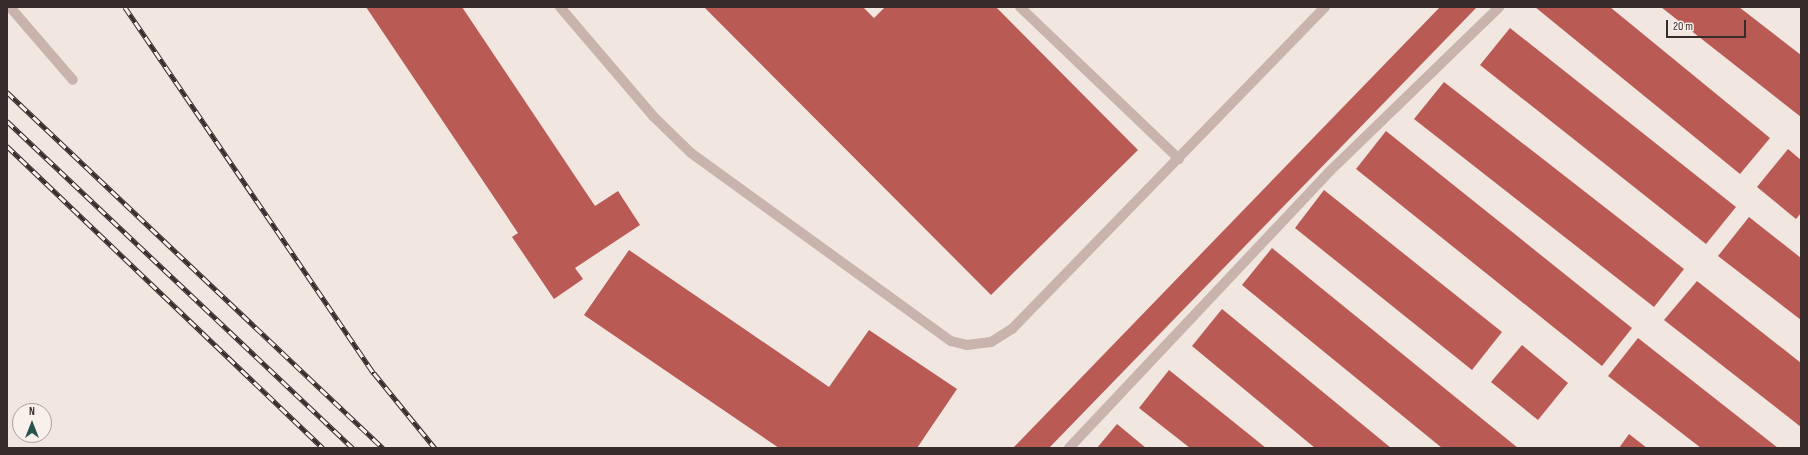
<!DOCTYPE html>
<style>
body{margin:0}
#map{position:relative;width:1808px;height:455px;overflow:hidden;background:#f1e6e0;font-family:"Sofia Sans Condensed",sans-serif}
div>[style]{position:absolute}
.building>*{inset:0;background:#b95a55}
.lane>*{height:10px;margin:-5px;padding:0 5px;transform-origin:5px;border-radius:5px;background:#c8b4ad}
.rail>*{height:4.5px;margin-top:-2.25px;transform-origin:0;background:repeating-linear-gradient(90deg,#f9f0ec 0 9px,#372c2b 0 18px);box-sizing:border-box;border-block:1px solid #372c2b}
span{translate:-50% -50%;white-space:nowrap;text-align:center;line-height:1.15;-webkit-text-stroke:4px #f9f0ec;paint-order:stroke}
.frame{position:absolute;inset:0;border:8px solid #372c2b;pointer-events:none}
.north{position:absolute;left:12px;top:403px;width:40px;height:40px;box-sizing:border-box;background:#f9f0ec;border:1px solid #aba29f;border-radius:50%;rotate:0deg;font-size:11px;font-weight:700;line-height:16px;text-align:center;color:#372c2b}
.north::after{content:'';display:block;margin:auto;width:14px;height:18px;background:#25544e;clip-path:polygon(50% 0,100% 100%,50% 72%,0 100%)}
.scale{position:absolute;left:1666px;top:20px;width:80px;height:18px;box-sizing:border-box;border:2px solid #372c2b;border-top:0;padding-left:5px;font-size:12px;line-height:14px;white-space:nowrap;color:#372c2b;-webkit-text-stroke:3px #f9f0ec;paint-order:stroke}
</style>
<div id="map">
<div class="building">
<div style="clip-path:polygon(366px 7px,462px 7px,595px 206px,618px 191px,640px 225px,575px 268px,583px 279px,554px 299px,512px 237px,518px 233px)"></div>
<div style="clip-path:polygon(704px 7px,863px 7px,874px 18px,885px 7px,996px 7px,1138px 150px,991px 295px)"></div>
<div style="clip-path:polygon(1440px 7px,1477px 7px,1049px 448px,1013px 448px)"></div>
<div style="clip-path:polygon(1535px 7px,1610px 7px,1770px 138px,1740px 174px)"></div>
<div style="clip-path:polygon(1661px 7px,1739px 7px,1801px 55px,1801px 117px)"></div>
<div style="clip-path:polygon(1510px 28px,1736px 207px,1706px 244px,1480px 65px)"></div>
<div style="clip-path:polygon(1444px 82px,1684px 269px,1654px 307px,1414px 119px)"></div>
<div style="clip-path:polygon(1386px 131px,1632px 328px,1602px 366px,1356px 169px)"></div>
<div style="clip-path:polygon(1788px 149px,1801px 160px,1801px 213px,1796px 219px,1757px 187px)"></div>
<div style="clip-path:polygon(1324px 190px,1502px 332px,1472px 370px,1295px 228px)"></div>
<div style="clip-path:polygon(1749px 217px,1801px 258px,1801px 320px,1718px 256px)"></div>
<div style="clip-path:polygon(1272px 248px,1518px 448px,1442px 448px,1242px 285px)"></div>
<div style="clip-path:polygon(629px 250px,829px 387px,869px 330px,957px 389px,917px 448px,779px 448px,584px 315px)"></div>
<div style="clip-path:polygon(1697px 281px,1801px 363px,1801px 427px,1664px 320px)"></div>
<div style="clip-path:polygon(1222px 309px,1391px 448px,1315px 448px,1192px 346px)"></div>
<div style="clip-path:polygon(1638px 338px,1778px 448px,1701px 448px,1608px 376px)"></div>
<div style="clip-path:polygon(1522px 345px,1568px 383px,1538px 420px,1491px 382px)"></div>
<div style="clip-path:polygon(1169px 370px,1266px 448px,1190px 448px,1139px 408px)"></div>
<div style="clip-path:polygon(1117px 424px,1146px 448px,1097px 448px)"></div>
<div style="clip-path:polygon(1629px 434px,1647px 448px,1619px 448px)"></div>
</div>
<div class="lane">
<div style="left:10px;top:7px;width:96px;rotate:49.2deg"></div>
<div style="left:560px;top:7px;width:145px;rotate:49.5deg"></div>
<div style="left:654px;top:117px;width:52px;rotate:44.2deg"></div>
<div style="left:691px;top:153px;width:321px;rotate:35.9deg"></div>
<div style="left:951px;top:341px;width:16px;rotate:14deg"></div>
<div style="left:967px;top:345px;width:24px;rotate:-7deg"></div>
<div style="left:991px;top:342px;width:25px;rotate:-32deg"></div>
<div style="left:1012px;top:329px;width:449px;rotate:-45.8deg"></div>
<div style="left:1020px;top:7px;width:220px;rotate:43.7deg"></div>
<div style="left:1069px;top:448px;width:379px;rotate:-46.7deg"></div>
<div style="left:1329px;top:172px;width:237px;rotate:-44.1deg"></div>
</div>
<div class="rail">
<div style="left:125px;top:7px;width:443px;rotate:55.8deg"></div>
<div style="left:374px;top:373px;width:97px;rotate:50.9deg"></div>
<div style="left:7px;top:92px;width:518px;rotate:43.43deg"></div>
<div style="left:7px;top:121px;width:476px;rotate:43.4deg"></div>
<div style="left:7px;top:146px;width:437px;rotate:43.7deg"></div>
</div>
<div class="frame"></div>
<div class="north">N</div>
<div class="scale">20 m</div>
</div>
